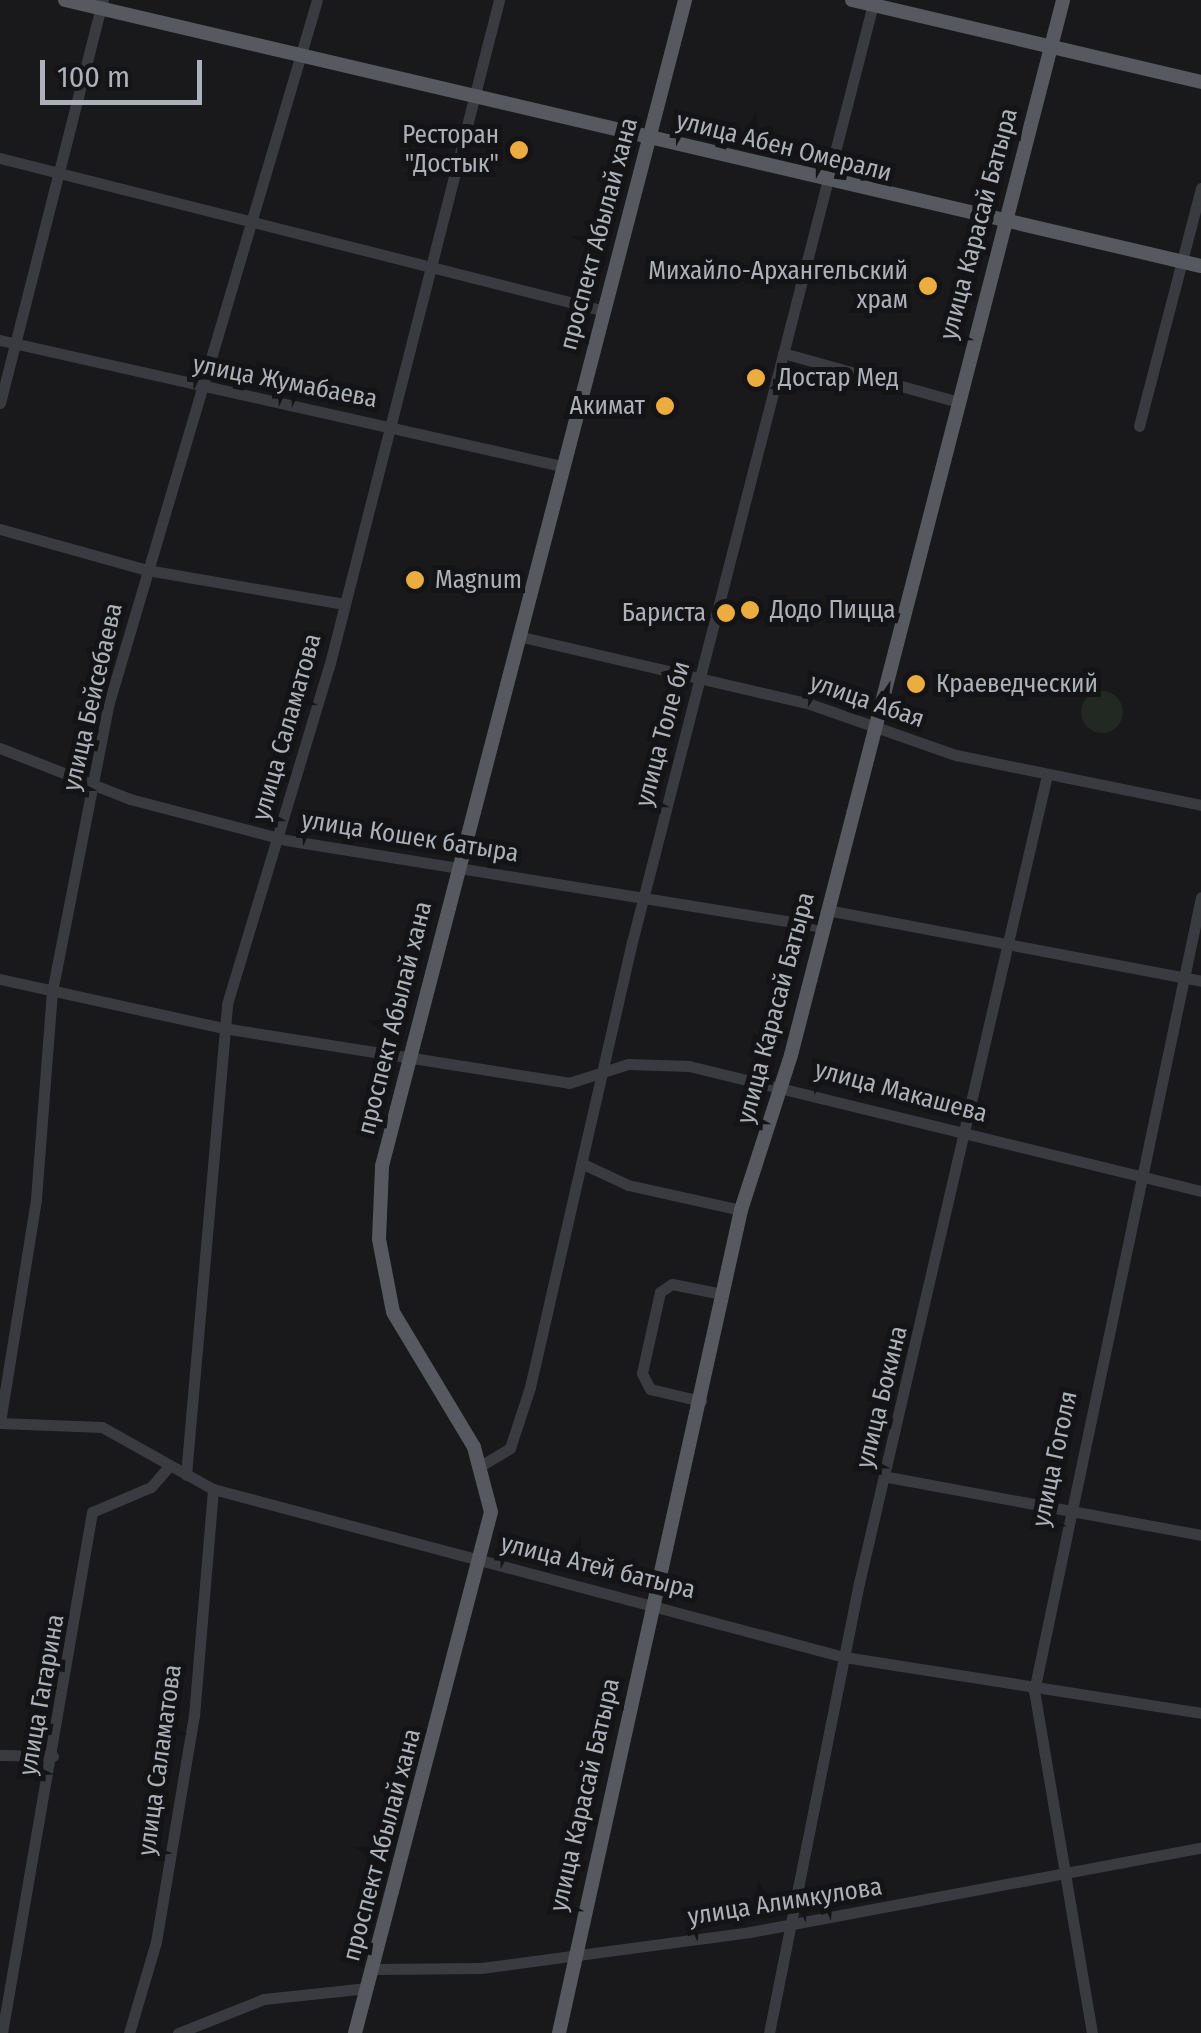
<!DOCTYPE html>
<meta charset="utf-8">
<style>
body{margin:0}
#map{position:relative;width:1201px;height:2033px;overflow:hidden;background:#19191b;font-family:"Fira Sans Condensed",sans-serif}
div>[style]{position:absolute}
.green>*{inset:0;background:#212922}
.round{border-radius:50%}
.minor>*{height:11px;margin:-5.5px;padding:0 5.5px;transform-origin:5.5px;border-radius:5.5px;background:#3a3b40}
.major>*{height:14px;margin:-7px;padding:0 7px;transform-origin:7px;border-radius:7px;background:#56595f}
.dots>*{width:28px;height:28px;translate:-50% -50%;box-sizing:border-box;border:5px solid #141416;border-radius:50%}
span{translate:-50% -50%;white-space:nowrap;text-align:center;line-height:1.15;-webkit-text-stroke:10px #141416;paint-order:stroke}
.poi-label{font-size:25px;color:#acb1ba}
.right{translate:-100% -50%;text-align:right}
.left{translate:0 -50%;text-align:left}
.street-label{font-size:25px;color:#acb1ba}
.scale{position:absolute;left:40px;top:60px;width:162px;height:45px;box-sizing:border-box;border:5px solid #acb1ba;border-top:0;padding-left:12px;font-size:30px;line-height:35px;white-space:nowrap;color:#acb1ba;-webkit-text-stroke:8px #141416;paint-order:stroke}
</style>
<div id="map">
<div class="green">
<div class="round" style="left:1081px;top:691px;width:42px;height:42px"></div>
</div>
<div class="minor">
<div style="left:0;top:158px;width:620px;rotate:14.19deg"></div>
<div style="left:0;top:340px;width:576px;rotate:12.64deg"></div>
<div style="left:783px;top:353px;width:179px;rotate:15.6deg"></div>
<div style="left:0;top:403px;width:416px;rotate:-75.7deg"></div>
<div style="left:1139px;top:426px;width:246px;rotate:-75.4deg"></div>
<div style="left:0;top:529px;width:153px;rotate:15.6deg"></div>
<div style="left:147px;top:570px;width:200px;rotate:9.8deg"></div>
<div style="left:518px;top:636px;width:300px;rotate:13.1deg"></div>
<div style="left:810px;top:704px;width:155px;rotate:19.3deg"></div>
<div style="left:956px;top:755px;width:250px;rotate:11.5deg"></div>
<div style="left:0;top:748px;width:140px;rotate:21.4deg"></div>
<div style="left:130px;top:799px;width:161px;rotate:14.7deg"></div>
<div style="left:286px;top:840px;width:544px;rotate:9.2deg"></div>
<div style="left:827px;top:910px;width:381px;rotate:10.7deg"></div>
<div style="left:0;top:979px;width:228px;rotate:12.4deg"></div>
<div style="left:223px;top:1028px;width:350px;rotate:9deg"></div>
<div style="left:569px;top:1083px;width:62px;rotate:-17.9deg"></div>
<div style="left:628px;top:1064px;width:61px;rotate:1.9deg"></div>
<div style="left:689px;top:1066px;width:527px;rotate:13.72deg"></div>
<div style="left:583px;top:1164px;width:50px;rotate:25deg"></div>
<div style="left:628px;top:1185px;width:116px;rotate:12.5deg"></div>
<div style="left:701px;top:1401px;width:52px;rotate:-166.8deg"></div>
<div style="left:650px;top:1389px;width:18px;rotate:-117deg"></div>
<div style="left:642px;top:1373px;width:83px;rotate:-77.5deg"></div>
<div style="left:660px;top:1292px;width:14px;rotate:-34deg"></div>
<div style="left:672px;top:1284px;width:51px;rotate:11.3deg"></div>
<div style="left:0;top:1422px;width:226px;rotate:-80.8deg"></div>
<div style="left:36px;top:1199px;width:208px;rotate:-85.6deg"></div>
<div style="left:52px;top:992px;width:291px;rotate:-78.9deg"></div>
<div style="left:108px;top:706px;width:736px;rotate:-73.51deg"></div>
<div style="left:0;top:1423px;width:102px;rotate:2.2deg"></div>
<div style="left:102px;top:1427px;width:127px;rotate:29.2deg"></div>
<div style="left:213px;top:1489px;width:653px;rotate:14.91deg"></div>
<div style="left:844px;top:1657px;width:361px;rotate:8.9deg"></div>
<div style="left:482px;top:1465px;width:33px;rotate:-31deg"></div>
<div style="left:510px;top:1448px;width:64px;rotate:-71.8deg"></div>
<div style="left:530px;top:1387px;width:457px;rotate:-77.1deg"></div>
<div style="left:632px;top:942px;width:973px;rotate:-75.59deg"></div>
<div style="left:186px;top:1475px;width:473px;rotate:-85deg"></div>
<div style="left:227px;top:1004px;width:352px;rotate:-73.2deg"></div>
<div style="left:329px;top:667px;width:688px;rotate:-75.7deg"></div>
<div style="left:888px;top:1477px;width:318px;rotate:10.5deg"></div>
<div style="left:0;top:1755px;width:53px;rotate:1.1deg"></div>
<div style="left:373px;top:1969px;width:108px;rotate:-0.5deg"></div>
<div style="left:481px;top:1968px;width:271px;rotate:-7.6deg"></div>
<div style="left:750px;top:1932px;width:459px;rotate:-10.6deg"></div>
<div style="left:2px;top:2033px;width:529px;rotate:-80.2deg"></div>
<div style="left:92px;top:1512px;width:64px;rotate:-23deg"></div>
<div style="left:151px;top:1487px;width:28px;rotate:-49deg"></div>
<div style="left:129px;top:2033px;width:95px;rotate:-73.5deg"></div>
<div style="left:156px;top:1942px;width:229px;rotate:-80.5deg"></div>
<div style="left:194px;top:1716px;width:228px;rotate:-85.2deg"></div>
<div style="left:178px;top:2033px;width:92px;rotate:-21.6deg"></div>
<div style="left:264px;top:1999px;width:104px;rotate:-6.1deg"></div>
<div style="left:769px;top:2033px;width:459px;rotate:-78.7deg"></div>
<div style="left:859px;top:1583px;width:830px;rotate:-76.9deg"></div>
<div style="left:1092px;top:2033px;width:347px;rotate:-99.6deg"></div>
<div style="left:1034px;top:1691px;width:811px;rotate:-78.12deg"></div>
</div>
<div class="major">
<div style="left:65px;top:0;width:1167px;rotate:13.18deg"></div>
<div style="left:852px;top:0;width:359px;rotate:13.2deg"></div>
<div style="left:355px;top:2033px;width:538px;rotate:-75.37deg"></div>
<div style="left:491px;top:1512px;width:67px;rotate:-104.7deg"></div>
<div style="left:474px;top:1447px;width:157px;rotate:-121deg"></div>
<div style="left:393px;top:1312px;width:74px;rotate:-100.9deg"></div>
<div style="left:379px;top:1239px;width:73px;rotate:-87.6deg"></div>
<div style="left:382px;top:1166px;width:1205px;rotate:-75.43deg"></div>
<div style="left:559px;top:2033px;width:843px;rotate:-77.53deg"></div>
<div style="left:741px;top:1210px;width:163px;rotate:-72.1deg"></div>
<div style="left:791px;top:1055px;width:1089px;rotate:-75.54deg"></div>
</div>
<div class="dots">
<div style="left:519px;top:150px;background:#ecad40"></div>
<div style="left:928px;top:286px;background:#ecad40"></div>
<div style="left:756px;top:378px;background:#ecad40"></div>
<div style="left:665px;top:406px;background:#ecad40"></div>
<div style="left:415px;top:580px;background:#ecad40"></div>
<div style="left:750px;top:610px;background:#ecad40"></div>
<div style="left:726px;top:613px;background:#ecad40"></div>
<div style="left:916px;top:684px;background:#ecad40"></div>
</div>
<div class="poi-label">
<span class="right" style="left:499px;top:150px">Ресторан<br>"Достык"</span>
<span class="right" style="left:908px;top:286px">Михайло-Архангельский<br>храм</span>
<span class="left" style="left:778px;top:378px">Достар Мед</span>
<span class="right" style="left:645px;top:406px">Акимат</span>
<span class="left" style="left:435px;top:580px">Magnum</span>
<span class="left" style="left:770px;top:610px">Додо Пицца</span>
<span class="right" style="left:706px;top:613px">Бариста</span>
<span class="left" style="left:936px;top:684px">Краеведческий</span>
</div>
<div class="street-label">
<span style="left:784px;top:147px;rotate:14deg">улица Абен Омерали</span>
<span style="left:979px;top:224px;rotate:-75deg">улица Карасай Батыра</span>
<span style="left:599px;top:234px;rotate:-75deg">проспект Абылай хана</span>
<span style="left:285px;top:382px;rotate:11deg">улица Жумабаева</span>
<span style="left:93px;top:697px;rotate:-77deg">улица Бейсебаева</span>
<span style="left:867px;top:701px;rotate:19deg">улица Абая</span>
<span style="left:287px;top:727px;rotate:-74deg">улица Саламатова</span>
<span style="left:663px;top:734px;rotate:-75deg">улица Толе би</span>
<span style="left:410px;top:837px;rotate:9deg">улица Кошек батыра</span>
<span style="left:776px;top:1008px;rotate:-75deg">улица Карасай Батыра</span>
<span style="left:395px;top:1018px;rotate:-76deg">проспект Абылай хана</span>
<span style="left:901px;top:1092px;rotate:15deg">улица Макашева</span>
<span style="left:882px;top:1397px;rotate:-76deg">улица Бокина</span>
<span style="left:1055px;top:1459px;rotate:-78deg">улица Гоголя</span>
<span style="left:598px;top:1567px;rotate:14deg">улица Атей батыра</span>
<span style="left:42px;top:1695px;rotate:-80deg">улица Гагарина</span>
<span style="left:160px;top:1760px;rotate:-82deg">улица Саламатова</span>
<span style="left:585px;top:1795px;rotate:-77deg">улица Карасай Батыра</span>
<span style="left:382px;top:1845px;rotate:-75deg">проспект Абылай хана</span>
<span style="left:785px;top:1902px;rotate:-9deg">улица Алимкулова</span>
</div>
<div class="scale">100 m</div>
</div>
